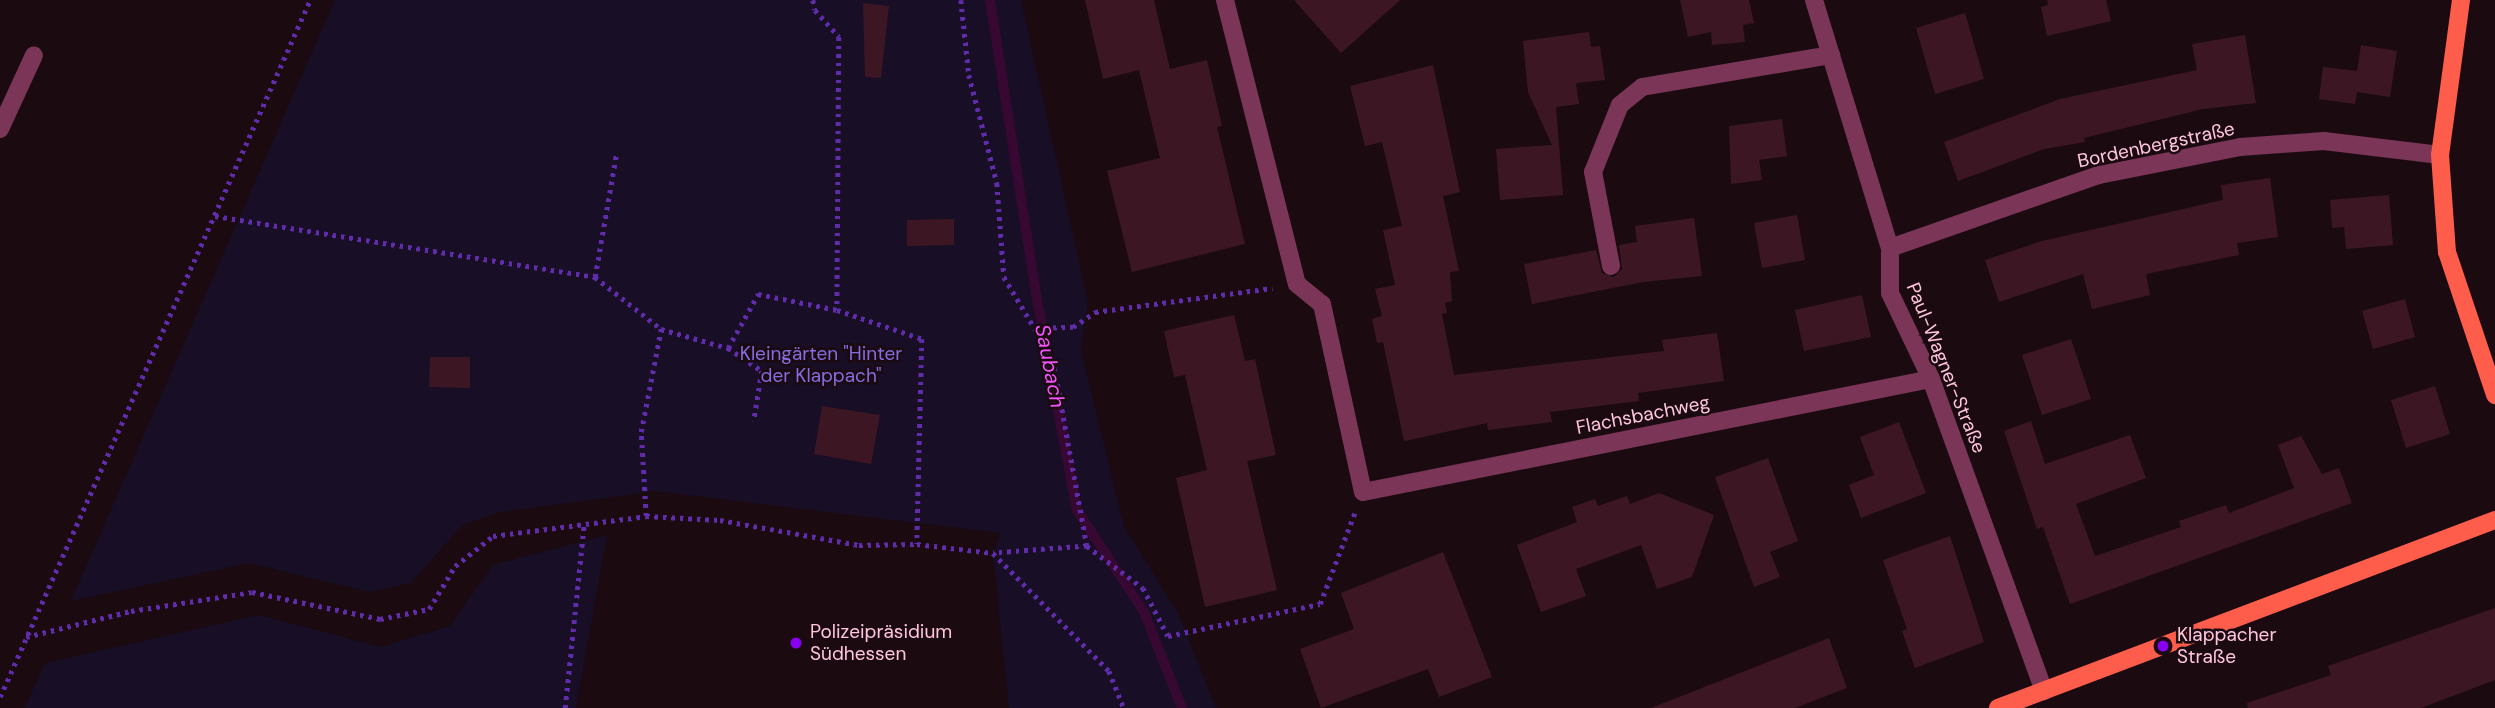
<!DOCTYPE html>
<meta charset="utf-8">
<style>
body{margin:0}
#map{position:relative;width:2495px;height:708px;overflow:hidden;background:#1b0b11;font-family:"DM Sans",sans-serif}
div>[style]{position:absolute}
.green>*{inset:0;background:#180e25}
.stream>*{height:10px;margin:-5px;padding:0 5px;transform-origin:5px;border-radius:5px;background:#370832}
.building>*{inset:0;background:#3c1723}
.path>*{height:4.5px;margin-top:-2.25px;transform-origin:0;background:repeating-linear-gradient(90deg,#602cac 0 3.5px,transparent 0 8.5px)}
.minor>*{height:18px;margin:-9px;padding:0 9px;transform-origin:9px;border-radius:9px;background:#7a3557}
.major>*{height:18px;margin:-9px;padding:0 9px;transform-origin:9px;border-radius:9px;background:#ff5d4c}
.dots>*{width:19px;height:19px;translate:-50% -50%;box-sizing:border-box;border:4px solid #1b0b11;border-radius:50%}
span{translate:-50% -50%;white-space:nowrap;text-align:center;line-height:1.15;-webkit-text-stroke:5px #1b0b11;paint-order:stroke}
.street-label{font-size:19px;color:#ffc5dd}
.park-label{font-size:19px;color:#866ce3}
.poi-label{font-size:19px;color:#ffc5dd}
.left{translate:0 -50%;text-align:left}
.water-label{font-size:21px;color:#f353ff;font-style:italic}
</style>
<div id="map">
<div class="green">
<div style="clip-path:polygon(335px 0,1021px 0,1088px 303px,1081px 350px,1124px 527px,1178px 613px,1216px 708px,1009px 708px,993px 553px,1001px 533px,655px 491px,501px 512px,462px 525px,411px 583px,370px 592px,249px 563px,71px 601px)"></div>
<div style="clip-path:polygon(607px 535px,576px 708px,25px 708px,45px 663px,259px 615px,381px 647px,450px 626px,493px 565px)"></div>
</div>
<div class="stream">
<div style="left:990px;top:0;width:298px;rotate:81.1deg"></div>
<div style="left:1036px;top:294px;width:220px;rotate:79.3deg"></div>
<div style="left:1077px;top:510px;width:122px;rotate:56.7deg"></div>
<div style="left:1144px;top:612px;width:103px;rotate:68.4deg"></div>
</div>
<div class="building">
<div style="clip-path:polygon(1085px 0,1154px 0,1170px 69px,1207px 60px,1222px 126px,1217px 127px,1245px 244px,1132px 272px,1107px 171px,1160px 158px,1139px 70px,1103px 79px)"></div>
<div style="clip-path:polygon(1294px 0,1400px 0,1341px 53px)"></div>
<div style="clip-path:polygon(1680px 0,1749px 0,1754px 23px,1743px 25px,1745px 42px,1712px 45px,1711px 32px,1688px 37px)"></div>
<div style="clip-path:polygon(2047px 0,2106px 0,2111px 21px,2047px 36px,2041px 7px,2048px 5px)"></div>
<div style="clip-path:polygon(863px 3px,889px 6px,881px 78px,865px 77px)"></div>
<div style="clip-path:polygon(1965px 13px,1984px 79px,1935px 94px,1916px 28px)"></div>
<div style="clip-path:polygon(1589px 32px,1591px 47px,1600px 46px,1605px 80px,1576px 83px,1579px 104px,1556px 107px,1563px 195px,1500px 200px,1496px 149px,1552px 145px,1528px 92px,1523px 41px)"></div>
<div style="clip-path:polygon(2245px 35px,2256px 103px,2203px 109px,2084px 138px,2085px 142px,2044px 149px,1958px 181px,1944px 142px,2060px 99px,2197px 70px,2192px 44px)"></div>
<div style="clip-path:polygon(2361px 45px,2397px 51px,2390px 97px,2357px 92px,2355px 104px,2319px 99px,2323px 67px,2357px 71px)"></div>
<div style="clip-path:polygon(1433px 65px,1460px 192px,1443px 196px,1459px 271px,1450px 272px,1452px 301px,1445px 303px,1447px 313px,1442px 314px,1454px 375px,1664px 351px,1662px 340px,1717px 333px,1724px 381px,1638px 393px,1639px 401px,1550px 412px,1552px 422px,1488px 430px,1487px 423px,1404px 441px,1383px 342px,1377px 343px,1372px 319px,1382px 316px,1375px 289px,1395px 285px,1383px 230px,1402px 226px,1382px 142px,1365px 146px,1350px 86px)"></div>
<div style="clip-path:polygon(1782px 119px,1787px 156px,1759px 160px,1762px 180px,1731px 184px,1729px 126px)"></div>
<div style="clip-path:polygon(2270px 178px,2278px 237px,2237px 243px,2239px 255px,2146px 274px,2150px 295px,2092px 309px,2083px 274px,1999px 302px,1985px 260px,2042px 241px,2223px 200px,2221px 185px)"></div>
<div style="clip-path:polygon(2389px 195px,2393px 245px,2346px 249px,2344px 227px,2332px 228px,2330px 200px)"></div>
<div style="clip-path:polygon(1797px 215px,1805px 260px,1762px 268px,1754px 223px)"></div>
<div style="clip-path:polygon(1694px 218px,1702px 276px,1643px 282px,1532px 304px,1524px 264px,1596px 250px,1602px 273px,1614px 277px,1622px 269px,1619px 245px,1637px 242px,1635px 226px)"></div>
<div style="clip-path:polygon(954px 219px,954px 245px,907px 246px,907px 220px)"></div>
<div style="clip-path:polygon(1862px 295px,1871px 337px,1804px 351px,1795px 310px)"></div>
<div style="clip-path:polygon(2405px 299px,2415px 337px,2373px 349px,2362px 311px)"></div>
<div style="clip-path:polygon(1234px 315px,1245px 361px,1255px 359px,1276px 455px,1247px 461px,1277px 590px,1205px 607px,1176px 478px,1207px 470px,1185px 375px,1174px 377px,1164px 331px)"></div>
<div style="clip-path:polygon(2071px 339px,2091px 399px,2042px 415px,2022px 355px)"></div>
<div style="clip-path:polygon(430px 357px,470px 357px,470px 388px,429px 387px)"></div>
<div style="clip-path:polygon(2435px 386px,2450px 434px,2406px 448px,2391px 400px)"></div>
<div style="clip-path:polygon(822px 406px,880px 415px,871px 464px,814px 454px)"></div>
<div style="clip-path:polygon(2031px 421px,2045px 464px,2130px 435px,2146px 478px,2076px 504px,2095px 556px,2181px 527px,2179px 521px,2226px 505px,2229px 513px,2294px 488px,2278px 445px,2301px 436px,2322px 474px,2339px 468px,2352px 503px,2070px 604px,2043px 527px,2037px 529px,2004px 431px)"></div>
<div style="clip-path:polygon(1899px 422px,1926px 493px,1861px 518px,1849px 485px,1874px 475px,1860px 437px)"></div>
<div style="clip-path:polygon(1768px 458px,1798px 541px,1770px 552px,1780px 577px,1754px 587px,1715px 477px)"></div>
<div style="clip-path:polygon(1659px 493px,1714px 515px,1692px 577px,1657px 589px,1641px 545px,1576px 569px,1586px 596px,1541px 612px,1517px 545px,1577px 522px,1572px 507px,1595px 499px,1598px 506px,1627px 496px,1630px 504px)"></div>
<div style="clip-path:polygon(1950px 536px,1984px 642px,1915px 668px,1902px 631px,1907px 629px,1883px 560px)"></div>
<div style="clip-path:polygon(1443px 552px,1492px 677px,1439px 697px,1428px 669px,1321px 708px,1300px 649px,1354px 629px,1341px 593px)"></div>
<div style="clip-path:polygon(2495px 608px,2495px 680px,2421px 708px,2248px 708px,2247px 703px,2331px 675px,2328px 666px)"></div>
<div style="clip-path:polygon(1829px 638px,1847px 688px,1795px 708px,1651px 708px)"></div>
</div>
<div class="path">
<div style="left:813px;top:0;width:10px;rotate:79deg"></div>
<div style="left:815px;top:10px;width:36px;rotate:48deg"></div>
<div style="left:839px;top:37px;width:273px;rotate:90.4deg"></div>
<div style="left:837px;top:310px;width:90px;rotate:18.8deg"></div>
<div style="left:922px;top:339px;width:205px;rotate:91.4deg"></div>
<div style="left:961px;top:0;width:75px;rotate:83.9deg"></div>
<div style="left:969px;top:75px;width:112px;rotate:75.5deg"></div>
<div style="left:997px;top:183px;width:94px;rotate:85.7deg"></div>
<div style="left:1004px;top:277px;width:96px;rotate:59.1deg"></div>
<div style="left:1053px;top:359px;width:190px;rotate:79.7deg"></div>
<div style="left:1087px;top:546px;width:94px;rotate:175.7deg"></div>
<div style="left:993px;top:553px;width:165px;rotate:45.5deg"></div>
<div style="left:1109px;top:671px;width:40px;rotate:68deg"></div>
<div style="left:215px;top:216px;width:385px;rotate:9.1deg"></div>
<div style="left:595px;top:277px;width:84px;rotate:38.2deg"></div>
<div style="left:661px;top:329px;width:70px;rotate:15.8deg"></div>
<div style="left:728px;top:348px;width:62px;rotate:-60.9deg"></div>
<div style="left:758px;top:294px;width:81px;rotate:11.4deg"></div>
<div style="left:595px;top:277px;width:124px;rotate:-80.2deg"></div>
<div style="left:1036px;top:328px;width:37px;rotate:-2deg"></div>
<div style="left:1073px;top:327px;width:27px;rotate:-34deg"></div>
<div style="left:1095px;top:312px;width:179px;rotate:-7.7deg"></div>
<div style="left:728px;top:348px;width:41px;rotate:34.1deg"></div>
<div style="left:762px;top:371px;width:51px;rotate:99.1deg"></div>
<div style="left:646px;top:516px;width:84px;rotate:-93.4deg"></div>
<div style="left:641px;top:432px;width:105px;rotate:-79deg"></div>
<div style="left:1087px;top:546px;width:70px;rotate:36.9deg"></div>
<div style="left:1143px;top:588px;width:54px;rotate:62.5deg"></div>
<div style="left:1168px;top:636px;width:155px;rotate:-11.9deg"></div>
<div style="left:1320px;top:604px;width:98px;rotate:-69.2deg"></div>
<div style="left:26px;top:637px;width:108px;rotate:-13.9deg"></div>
<div style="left:131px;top:611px;width:122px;rotate:-8.9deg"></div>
<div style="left:252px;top:592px;width:131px;rotate:11.9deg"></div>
<div style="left:380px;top:619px;width:50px;rotate:-11.5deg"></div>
<div style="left:429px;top:609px;width:50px;rotate:-58.8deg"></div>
<div style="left:455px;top:566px;width:48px;rotate:-38.3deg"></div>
<div style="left:493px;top:536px;width:154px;rotate:-7.4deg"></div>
<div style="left:646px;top:516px;width:74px;rotate:3.1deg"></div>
<div style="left:720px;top:520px;width:141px;rotate:10.2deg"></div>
<div style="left:859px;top:545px;width:58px;rotate:-1deg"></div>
<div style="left:917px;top:544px;width:77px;rotate:6.8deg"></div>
<div style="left:0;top:697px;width:763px;rotate:-66.02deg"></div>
<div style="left:565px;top:708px;width:184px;rotate:-84.1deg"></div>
</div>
<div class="minor">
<div style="left:1225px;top:0;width:293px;rotate:75.8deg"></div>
<div style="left:1297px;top:284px;width:32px;rotate:39deg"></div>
<div style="left:1322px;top:304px;width:192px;rotate:77.7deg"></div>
<div style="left:1363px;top:492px;width:579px;rotate:-11.25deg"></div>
<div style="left:1814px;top:0;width:259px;rotate:73deg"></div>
<div style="left:1890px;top:248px;width:45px;rotate:90deg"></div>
<div style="left:1890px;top:293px;width:95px;rotate:64.5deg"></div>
<div style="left:1931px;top:379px;width:332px;rotate:70.1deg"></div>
<div style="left:0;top:129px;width:81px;rotate:-65.3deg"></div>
<div style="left:1890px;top:248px;width:221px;rotate:-19.3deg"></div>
<div style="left:2099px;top:175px;width:144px;rotate:-11.2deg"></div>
<div style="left:2240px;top:147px;width:84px;rotate:-4.1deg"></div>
<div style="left:2324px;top:141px;width:117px;rotate:6.9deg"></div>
<div style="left:1611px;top:266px;width:96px;rotate:-100.8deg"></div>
<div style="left:1593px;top:172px;width:72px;rotate:-68.1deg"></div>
<div style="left:1620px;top:105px;width:28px;rotate:-39deg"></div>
<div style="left:1642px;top:87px;width:192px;rotate:-9.6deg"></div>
</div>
<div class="major">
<div style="left:2461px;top:0;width:156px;rotate:97.7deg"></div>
<div style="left:2440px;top:155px;width:97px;rotate:85.9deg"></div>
<div style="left:2447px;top:252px;width:151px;rotate:71.4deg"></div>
<div style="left:1998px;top:708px;width:531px;rotate:-20.72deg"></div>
</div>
<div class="dots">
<div style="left:796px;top:643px;background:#8900f0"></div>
<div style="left:2163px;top:646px;background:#8900f0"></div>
</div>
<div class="street-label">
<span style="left:2156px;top:145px;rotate:-12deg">Bordenbergstraße</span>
<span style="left:1946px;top:368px;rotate:68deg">Paul-Wagner-Straße</span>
<span style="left:1643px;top:415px;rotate:-11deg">Flachsbachweg</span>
</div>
<div class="park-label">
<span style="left:821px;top:365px">Kleingärten "Hinter<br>der Klappach"</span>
</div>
<div class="poi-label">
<span class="left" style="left:810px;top:643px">Polizeipräsidium<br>Südhessen</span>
<span class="left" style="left:2177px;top:646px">Klappacher<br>Straße</span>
</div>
<div class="water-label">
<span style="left:1050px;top:366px;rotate:79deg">Saubach</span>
</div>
</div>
